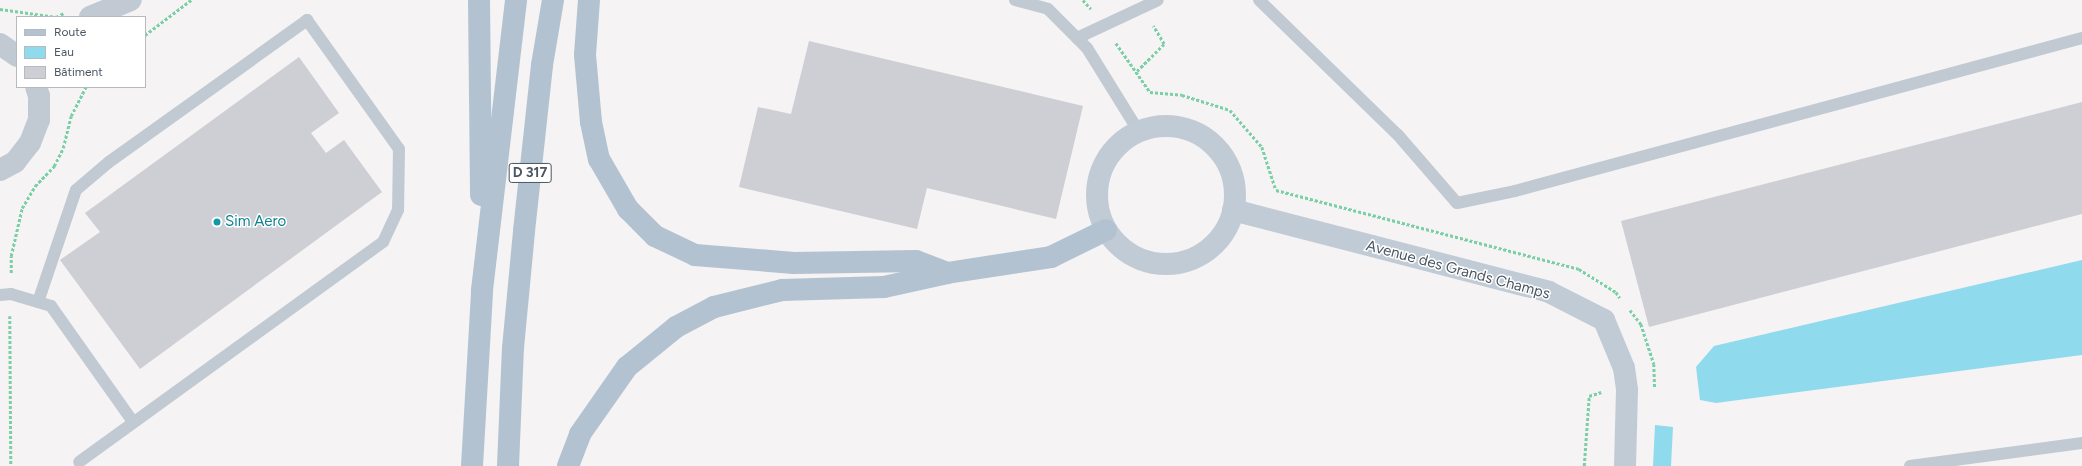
<!DOCTYPE html>
<meta charset="utf-8">
<style>
body{margin:0}
#map{position:relative;width:2082px;height:466px;overflow:hidden;background:#f5f3f3;font-family:Figtree,sans-serif}
div>[style]{position:absolute}
.water>*{inset:0;background:#90daee}
.building>*{inset:0;background:#cdcfd5}
.path>*{height:2.5px;margin-top:-1.25px;transform-origin:0;background:repeating-linear-gradient(90deg,#7ad0a6 0 3px,transparent 0 5px)}
.service>*{height:12px;margin:-6px;padding:0 6px;transform-origin:6px;border-radius:6px;background:#c1cad2}
.minor>*{height:22px;margin:-11px;padding:0 11px;transform-origin:11px;border-radius:11px;background:#c1cad2}
.secondary>*{height:22px;margin:-11px;padding:0 11px;transform-origin:11px;border-radius:11px;background:#c1cbd6}
.secondary>.ring{margin:-11px;padding:0;box-sizing:content-box;background:none;border:22px solid #c1cbd6;border-radius:50%}
.primary>*{height:22px;margin:-11px;padding:0 11px;transform-origin:11px;border-radius:11px;background:#b3c2d1}
.dots>*{width:11px;height:11px;translate:-50% -50%;box-sizing:border-box;border:2px solid #fff;border-radius:50%}
span{translate:-50% -50%;white-space:nowrap;text-align:center;line-height:1.15;-webkit-text-stroke:3px #fff;paint-order:stroke}
.shield-label span{padding:1px 3px;background:#fff;border:1px solid;border-radius:3px;-webkit-text-stroke-width:0}
.shield-label{font-size:14px;color:#4a5661;font-weight:700}
.culture-label{font-size:15px;color:#0d838f}
.left{translate:0 -50%;text-align:left}
.street-label{font-size:15px;color:#4a5661}
.legend{position:absolute;left:16px;top:16px;width:130px;height:72px;box-sizing:border-box;background:#fff;border:1px solid #b7bbc0;margin:0;padding:5px 7px;list-style:none;font-size:12px;color:#4a5661}
.legend li{display:flex;align-items:center;gap:8px;height:20px}
.legend b{width:20px;border:1px solid #b7bbc0}
</style>
<div id="map">
<div class="water">
<div style="clip-path:polygon(2082px 260px,2082px 355px,1716px 403px,1700px 400px,1696px 367px,1714px 346px)"></div>
<div style="clip-path:polygon(1655px 425px,1673px 427px,1671px 466px,1653px 466px)"></div>
</div>
<div class="building">
<div style="clip-path:polygon(809px 41px,1083px 106px,1056px 219px,927px 188px,917px 229px,739px 187px,758px 107px,791px 114px)"></div>
<div style="clip-path:polygon(299px 57px,339px 113px,311px 133px,326px 153px,344px 140px,382px 192px,140px 369px,60px 260px,100px 232px,85px 213px)"></div>
<div style="clip-path:polygon(2082px 102px,2082px 214px,1649px 327px,1621px 221px)"></div>
</div>
<div class="path">
<div style="left:1083px;top:0;width:12px;rotate:48deg"></div>
<div style="left:0;top:9px;width:57px;rotate:8.1deg"></div>
<div style="left:56px;top:17px;width:9px;rotate:-27deg"></div>
<div style="left:145px;top:35px;width:58px;rotate:-37.3deg"></div>
<div style="left:1116px;top:43px;width:60px;rotate:55.2deg"></div>
<div style="left:1150px;top:92px;width:32px;rotate:5deg"></div>
<div style="left:1182px;top:95px;width:50px;rotate:17.4deg"></div>
<div style="left:1230px;top:110px;width:49px;rotate:49.1deg"></div>
<div style="left:1262px;top:147px;width:45px;rotate:72deg"></div>
<div style="left:1276px;top:190px;width:313px;rotate:14.6deg"></div>
<div style="left:1579px;top:269px;width:44px;rotate:31.9deg"></div>
<div style="left:1616px;top:292px;width:7px;rotate:56deg"></div>
<div style="left:1137px;top:71px;width:38px;rotate:-45deg"></div>
<div style="left:1164px;top:44px;width:21px;rotate:-121deg"></div>
<div style="left:11px;top:273px;width:17px;rotate:-90deg"></div>
<div style="left:11px;top:256px;width:49px;rotate:-77.1deg"></div>
<div style="left:22px;top:208px;width:26px;rotate:-59deg"></div>
<div style="left:35px;top:186px;width:28px;rotate:-46deg"></div>
<div style="left:54px;top:166px;width:20px;rotate:-63deg"></div>
<div style="left:63px;top:148px;width:33px;rotate:-76deg"></div>
<div style="left:71px;top:116px;width:33px;rotate:-63deg"></div>
<div style="left:1630px;top:310px;width:18px;rotate:52deg"></div>
<div style="left:1641px;top:324px;width:42px;rotate:72deg"></div>
<div style="left:1654px;top:364px;width:23px;rotate:88deg"></div>
<div style="left:10px;top:316px;width:150px;rotate:89.6deg"></div>
<div style="left:1584px;top:466px;width:70px;rotate:-85.9deg"></div>
<div style="left:1589px;top:396px;width:13px;rotate:-18deg"></div>
</div>
<div class="service">
<div style="left:1015px;top:0;width:34px;rotate:15deg"></div>
<div style="left:1048px;top:9px;width:55px;rotate:45deg"></div>
<div style="left:1087px;top:48px;width:99px;rotate:58.2deg"></div>
<div style="left:1259px;top:0;width:194px;rotate:44.2deg"></div>
<div style="left:1398px;top:135px;width:90px;rotate:49.1deg"></div>
<div style="left:1457px;top:203px;width:59px;rotate:-11.7deg"></div>
<div style="left:1515px;top:191px;width:587px;rotate:-15.1deg"></div>
<div style="left:1077px;top:38px;width:89px;rotate:-25.1deg"></div>
<div style="left:0;top:295px;width:11px;rotate:-5deg"></div>
<div style="left:11px;top:294px;width:42px;rotate:16.7deg"></div>
<div style="left:51px;top:306px;width:142px;rotate:54.7deg"></div>
<div style="left:38px;top:302px;width:118px;rotate:-71.3deg"></div>
<div style="left:76px;top:190px;width:43px;rotate:-40.3deg"></div>
<div style="left:109px;top:162px;width:244px;rotate:-35.6deg"></div>
<div style="left:307px;top:20px;width:158px;rotate:54.5deg"></div>
<div style="left:399px;top:149px;width:61px;rotate:90.9deg"></div>
<div style="left:398px;top:210px;width:35px;rotate:115deg"></div>
<div style="left:383px;top:242px;width:375px;rotate:144.1deg"></div>
<div style="left:1910px;top:466px;width:174px;rotate:-7.6deg"></div>
</div>
<div class="minor">
<div style="left:90px;top:17px;width:44px;rotate:-22.5deg"></div>
<div style="left:0;top:44px;width:21px;rotate:35deg"></div>
<div style="left:0;top:170px;width:17px;rotate:-28deg"></div>
<div style="left:15px;top:162px;width:24px;rotate:-52deg"></div>
<div style="left:30px;top:143px;width:25px;rotate:-69deg"></div>
<div style="left:39px;top:120px;width:24px;rotate:-90deg"></div>
<div style="left:39px;top:96px;width:9px;rotate:-108deg"></div>
</div>
<div class="secondary">
<div class="ring" style="left:1097px;top:126px;width:116px;height:116px"></div>
<div style="left:1233px;top:210px;width:326px;rotate:14.5deg"></div>
<div style="left:1549px;top:292px;width:62px;rotate:27deg"></div>
<div style="left:1604px;top:320px;width:52px;rotate:67.4deg"></div>
<div style="left:1624px;top:368px;width:22px;rotate:82deg"></div>
<div style="left:1627px;top:390px;width:76px;rotate:91.5deg"></div>
</div>
<div class="primary">
<div style="left:479px;top:0;width:195px;rotate:89.4deg"></div>
<div style="left:589px;top:0;width:55px;rotate:94.2deg"></div>
<div style="left:585px;top:55px;width:67px;rotate:84.9deg"></div>
<div style="left:591px;top:122px;width:38px;rotate:78deg"></div>
<div style="left:599px;top:159px;width:58px;rotate:59.9deg"></div>
<div style="left:628px;top:209px;width:38px;rotate:45deg"></div>
<div style="left:655px;top:236px;width:44px;rotate:25.4deg"></div>
<div style="left:695px;top:255px;width:99px;rotate:4.6deg"></div>
<div style="left:794px;top:263px;width:122px;rotate:-0.9deg"></div>
<div style="left:916px;top:261px;width:33px;rotate:21deg"></div>
<div style="left:472px;top:466px;width:176px;rotate:-86.7deg"></div>
<div style="left:482px;top:290px;width:292px;rotate:-83.3deg"></div>
<div style="left:508px;top:466px;width:118px;rotate:-87.6deg"></div>
<div style="left:513px;top:348px;width:118px;rotate:-84.6deg"></div>
<div style="left:524px;top:231px;width:167px;rotate:-83.8deg"></div>
<div style="left:542px;top:65px;width:66px;rotate:-80.4deg"></div>
<div style="left:568px;top:466px;width:34px;rotate:-69deg"></div>
<div style="left:580px;top:434px;width:82px;rotate:-55deg"></div>
<div style="left:627px;top:367px;width:63px;rotate:-39.2deg"></div>
<div style="left:676px;top:327px;width:43px;rotate:-27.8deg"></div>
<div style="left:714px;top:307px;width:70px;rotate:-14deg"></div>
<div style="left:782px;top:290px;width:102px;rotate:-1.7deg"></div>
<div style="left:884px;top:287px;width:65px;rotate:-12.5deg"></div>
<div style="left:947px;top:273px;width:105px;rotate:-8.7deg"></div>
<div style="left:1051px;top:257px;width:61px;rotate:-26.1deg"></div>
</div>
<div class="dots">
<div style="left:217px;top:222px;background:#0f9aa8"></div>
</div>
<div class="shield-label">
<span style="left:530px;top:173px">D 317</span>
</div>
<div class="culture-label">
<span class="left" style="left:225px;top:222px">Sim Aero</span>
</div>
<div class="street-label">
<span style="left:1458px;top:270px;rotate:15deg">Avenue des Grands Champs</span>
</div>
<ul class="legend">
<li><b style="height:5px;background:#b3c2d1"></b>Route</li>
<li><b style="height:11px;background:#90daee"></b>Eau</li>
<li><b style="height:11px;background:#cdcfd5"></b>Bâtiment</li>
</ul>
</div>
